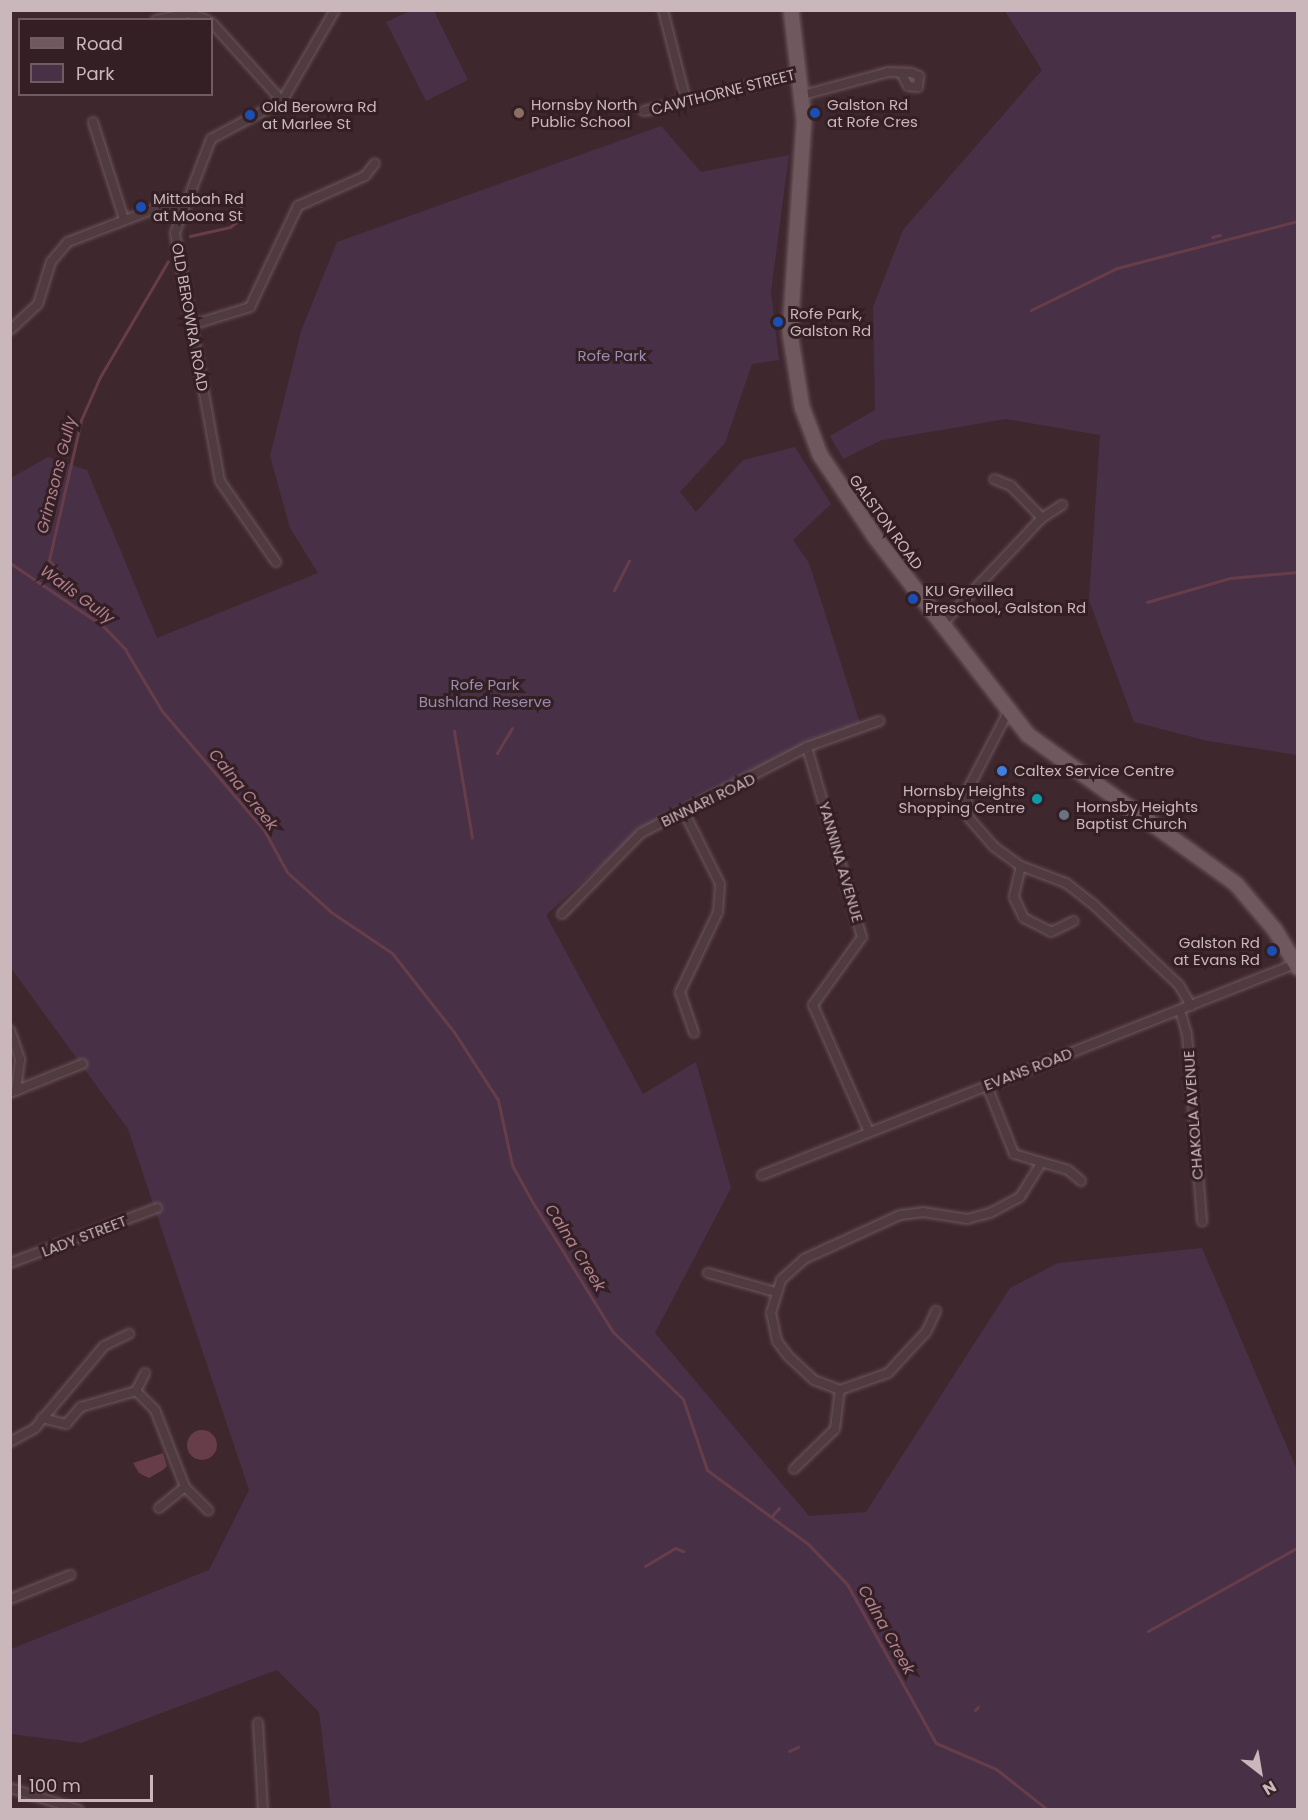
<!DOCTYPE html>
<style>
body{margin:0}
#map{position:relative;width:1308px;height:1820px;overflow:hidden;background:#3f272e;font-family:Poppins,sans-serif}
div>[style]{position:absolute}
.green>*{inset:0;background:#483146}
.water>*{inset:0;background:#673d49}
.round{border-radius:50%}
.stream>*{height:3px;margin:-1.5px;padding:0 1.5px;transform-origin:1.5px;border-radius:1.5px;background:#673d49}
.roads{filter:drop-shadow(0 0 2px #6d585e) drop-shadow(0 0 2px #6d585e)}
.street>*{height:8px;margin:-4px;padding:0 4px;transform-origin:4px;border-radius:4px;background:#4f3b40}
.primary>*{height:14px;margin:-7px;padding:0 7px;transform-origin:7px;border-radius:7px;background:#6f595f}
.dots>*{width:16px;height:16px;translate:-50% -50%;box-sizing:border-box;border:3px solid #341f25;border-radius:50%}
span{translate:-50% -50%;white-space:nowrap;text-align:center;line-height:1.15;-webkit-text-stroke:6px #341f25;paint-order:stroke}
.street-label{font-size:15px;color:#cab7bc}
.poi-label{font-size:15px;color:#cab7bc}
.left{translate:0 -50%;text-align:left}
.right{translate:-100% -50%;text-align:right}
.park-label{font-size:15px;color:#998cae}
.water-label{font-size:16px;color:#b0808e;font-style:italic}
.frame{position:absolute;inset:0;border:12px solid #cab7bc;pointer-events:none}
.legend{position:absolute;left:18px;top:18px;width:195px;height:78px;box-sizing:border-box;background:#341f25;border:2px solid #705c61;margin:0;padding:8px 10px;list-style:none;font-size:18px;color:#cab7bc}
.legend li{display:flex;align-items:center;gap:12px;height:30px}
.legend b{width:30px;border:2px solid #705c61}
.north{position:absolute;left:1230px;top:1742px;width:60px;height:60px;-webkit-text-stroke:4px #341f25;paint-order:stroke;rotate:149deg;font-size:16px;font-weight:700;line-height:24px;text-align:center;color:#cab7bc}
.north::after{content:'';display:block;margin:auto;width:21px;height:27px;background:#cab7bc;clip-path:polygon(50% 0,100% 100%,50% 72%,0 100%)}
.scale{position:absolute;left:18px;top:1775px;width:135px;height:27px;box-sizing:border-box;border:3px solid #cab7bc;border-top:0;padding-left:8px;font-size:18px;line-height:21px;white-space:nowrap;color:#cab7bc;-webkit-text-stroke:4px #341f25;paint-order:stroke}
</style>
<div id="map">
<div class="green">
<div style="clip-path:polygon(410px 11px,434px 11px,468px 80px,426px 101px,386px 22px)"></div>
<div style="clip-path:polygon(1005px 11px,1297px 11px,1297px 755px,1208px 741px,1134px 722px,1089px 600px,1100px 435px,1006px 419px,882px 440px,843px 459px,830px 436px,875px 410px,873px 307px,903px 230px,1042px 70px)"></div>
<div style="clip-path:polygon(661px 126px,701px 172px,789px 155px,771px 292px,779px 360px,752px 364px,725px 443px,680px 492px,696px 512px,743px 460px,795px 447px,831px 504px,793px 540px,809px 563px,861px 726px,640px 831px,546px 915px,643px 1094px,696px 1062px,731px 1188px,655px 1333px,809px 1516px,866px 1512px,1010px 1288px,1058px 1263px,1202px 1248px,1297px 1470px,1297px 1809px,331px 1809px,319px 1712px,277px 1670px,81px 1743px,11px 1734px,11px 1649px,209px 1570px,249px 1490px,128px 1129px,11px 968px,11px 478px,48px 457px,87px 470px,157px 638px,318px 573px,290px 528px,270px 456px,301px 331px,337px 242px)"></div>
</div>
<div class="water">
<div class="round" style="left:187px;top:1430px;width:30px;height:30px"></div>
<div style="clip-path:polygon(163px 1453px,167px 1466px,163px 1470px,149px 1478px,139px 1473px,133px 1463px)"></div>
</div>
<div class="stream">
<div style="left:190px;top:236px;width:41px;rotate:-12.7deg"></div>
<div style="left:230px;top:227px;width:11px;rotate:-38deg"></div>
<div style="left:239px;top:220px;width:15px;rotate:-82deg"></div>
<div style="left:1212px;top:237px;width:8px;rotate:-14deg"></div>
<div style="left:1031px;top:310px;width:96px;rotate:-26deg"></div>
<div style="left:1117px;top:268px;width:187px;rotate:-14.6deg"></div>
<div style="left:10px;top:563px;width:112px;rotate:34.1deg"></div>
<div style="left:103px;top:626px;width:33px;rotate:46deg"></div>
<div style="left:614px;top:590px;width:33px;rotate:-63deg"></div>
<div style="left:1147px;top:602px;width:86px;rotate:-16.1deg"></div>
<div style="left:1230px;top:578px;width:68px;rotate:-5deg"></div>
<div style="left:103px;top:626px;width:85px;rotate:-129.3deg"></div>
<div style="left:49px;top:560px;width:144px;rotate:-77.1deg"></div>
<div style="left:81px;top:420px;width:47px;rotate:-66.2deg"></div>
<div style="left:100px;top:377px;width:134px;rotate:-59.6deg"></div>
<div style="left:126px;top:651px;width:70px;rotate:59deg"></div>
<div style="left:162px;top:711px;width:157px;rotate:49.4deg"></div>
<div style="left:264px;top:830px;width:48px;rotate:61.3deg"></div>
<div style="left:287px;top:872px;width:59px;rotate:42.3deg"></div>
<div style="left:331px;top:912px;width:73px;rotate:33.9deg"></div>
<div style="left:392px;top:953px;width:100px;rotate:51.9deg"></div>
<div style="left:454px;top:1032px;width:81px;rotate:57.1deg"></div>
<div style="left:498px;top:1100px;width:66px;rotate:77.8deg"></div>
<div style="left:512px;top:1165px;width:43px;rotate:61.1deg"></div>
<div style="left:533px;top:1203px;width:152px;rotate:58.2deg"></div>
<div style="left:613px;top:1332px;width:97px;rotate:43.7deg"></div>
<div style="left:683px;top:1399px;width:75px;rotate:71.3deg"></div>
<div style="left:707px;top:1470px;width:125px;rotate:36.2deg"></div>
<div style="left:808px;top:1544px;width:56px;rotate:45.7deg"></div>
<div style="left:847px;top:1584px;width:182px;rotate:60.8deg"></div>
<div style="left:936px;top:1743px;width:65px;rotate:23.4deg"></div>
<div style="left:996px;top:1769px;width:66px;rotate:38.3deg"></div>
<div style="left:454px;top:731px;width:108px;rotate:80.4deg"></div>
<div style="left:497px;top:753px;width:29px;rotate:-59deg"></div>
<div style="left:771px;top:1517px;width:12px;rotate:-48deg"></div>
<div style="left:645px;top:1566px;width:35px;rotate:-31deg"></div>
<div style="left:675px;top:1548px;width:9px;rotate:21deg"></div>
<div style="left:1148px;top:1631px;width:172px;rotate:-29.2deg"></div>
<div style="left:975px;top:1710px;width:4px;rotate:-45deg"></div>
<div style="left:789px;top:1751px;width:10px;rotate:-24deg"></div>
</div>
<div class="roads">
<div class="street">
<div style="left:663px;top:10px;width:93px;rotate:75.7deg"></div>
<div style="left:156px;top:20px;width:34px;rotate:-12deg"></div>
<div style="left:189px;top:13px;width:19px;rotate:21deg"></div>
<div style="left:212px;top:23px;width:105px;rotate:48.1deg"></div>
<div style="left:803px;top:95px;width:88px;rotate:-15.1deg"></div>
<div style="left:888px;top:72px;width:23px;rotate:2deg"></div>
<div style="left:911px;top:73px;width:9px;rotate:21deg"></div>
<div style="left:919px;top:76px;width:11px;rotate:95deg"></div>
<div style="left:918px;top:87px;width:10px;rotate:-174deg"></div>
<div style="left:908px;top:86px;width:13px;rotate:-117deg"></div>
<div style="left:644px;top:111px;width:162px;rotate:-13.6deg"></div>
<div style="left:93px;top:122px;width:102px;rotate:72.3deg"></div>
<div style="left:192px;top:325px;width:61px;rotate:-17.2deg"></div>
<div style="left:250px;top:307px;width:112px;rotate:-64.6deg"></div>
<div style="left:298px;top:206px;width:73px;rotate:-24.1deg"></div>
<div style="left:365px;top:176px;width:16px;rotate:-52deg"></div>
<div style="left:10px;top:330px;width:38px;rotate:-43deg"></div>
<div style="left:38px;top:304px;width:44px;rotate:-72.8deg"></div>
<div style="left:51px;top:262px;width:26px;rotate:-50deg"></div>
<div style="left:68px;top:242px;width:101px;rotate:-21deg"></div>
<div style="left:162px;top:206px;width:19px;rotate:3deg"></div>
<div style="left:1042px;top:518px;width:24px;rotate:-33deg"></div>
<div style="left:276px;top:562px;width:98px;rotate:-124.7deg"></div>
<div style="left:220px;top:481px;width:252px;rotate:-100.3deg"></div>
<div style="left:175px;top:233px;width:101px;rotate:-69deg"></div>
<div style="left:211px;top:139px;width:81px;rotate:-28.2deg"></div>
<div style="left:282px;top:101px;width:105px;rotate:-59.8deg"></div>
<div style="left:941px;top:625px;width:147px;rotate:-46.7deg"></div>
<div style="left:1042px;top:518px;width:45px;rotate:-134.1deg"></div>
<div style="left:1011px;top:486px;width:18px;rotate:-158deg"></div>
<div style="left:1008px;top:712px;width:91px;rotate:117.4deg"></div>
<div style="left:966px;top:793px;width:25px;rotate:83deg"></div>
<div style="left:969px;top:818px;width:37px;rotate:49deg"></div>
<div style="left:993px;top:846px;width:34px;rotate:36deg"></div>
<div style="left:1021px;top:866px;width:48px;rotate:20.7deg"></div>
<div style="left:1066px;top:883px;width:33px;rotate:38deg"></div>
<div style="left:1092px;top:903px;width:120px;rotate:43.3deg"></div>
<div style="left:1179px;top:985px;width:24px;rotate:60deg"></div>
<div style="left:807px;top:747px;width:198px;rotate:73.9deg"></div>
<div style="left:862px;top:937px;width:84px;rotate:125.8deg"></div>
<div style="left:813px;top:1005px;width:139px;rotate:66.2deg"></div>
<div style="left:684px;top:812px;width:80px;rotate:63.4deg"></div>
<div style="left:720px;top:884px;width:28px;rotate:94deg"></div>
<div style="left:718px;top:912px;width:89px;rotate:115.4deg"></div>
<div style="left:680px;top:992px;width:43px;rotate:71.1deg"></div>
<div style="left:1021px;top:866px;width:32px;rotate:103deg"></div>
<div style="left:1014px;top:897px;width:23px;rotate:65deg"></div>
<div style="left:1024px;top:918px;width:30px;rotate:27deg"></div>
<div style="left:1051px;top:932px;width:25px;rotate:-26deg"></div>
<div style="left:562px;top:914px;width:113px;rotate:-45.7deg"></div>
<div style="left:641px;top:833px;width:187px;rotate:-27.4deg"></div>
<div style="left:807px;top:747px;width:77px;rotate:-19.9deg"></div>
<div style="left:1180px;top:1010px;width:25px;rotate:74deg"></div>
<div style="left:1187px;top:1034px;width:188px;rotate:85.4deg"></div>
<div style="left:10px;top:1030px;width:31px;rotate:71deg"></div>
<div style="left:20px;top:1059px;width:32px;rotate:97deg"></div>
<div style="left:987px;top:1086px;width:73px;rotate:68.3deg"></div>
<div style="left:1014px;top:1154px;width:56px;rotate:16.5deg"></div>
<div style="left:1068px;top:1170px;width:17px;rotate:40deg"></div>
<div style="left:10px;top:1093px;width:78px;rotate:-21.9deg"></div>
<div style="left:762px;top:1175px;width:573px;rotate:-21.6deg"></div>
<div style="left:10px;top:1263px;width:157px;rotate:-20.5deg"></div>
<div style="left:708px;top:1273px;width:70px;rotate:15.8deg"></div>
<div style="left:936px;top:1311px;width:23px;rotate:115deg"></div>
<div style="left:926px;top:1332px;width:56px;rotate:132.8deg"></div>
<div style="left:888px;top:1373px;width:51px;rotate:160.5deg"></div>
<div style="left:840px;top:1390px;width:28px;rotate:-159deg"></div>
<div style="left:814px;top:1380px;width:34px;rotate:-137deg"></div>
<div style="left:789px;top:1357px;width:20px;rotate:-127deg"></div>
<div style="left:777px;top:1341px;width:29px;rotate:-102deg"></div>
<div style="left:771px;top:1313px;width:34px;rotate:-73deg"></div>
<div style="left:781px;top:1280px;width:31px;rotate:-42deg"></div>
<div style="left:804px;top:1259px;width:106px;rotate:-24.6deg"></div>
<div style="left:900px;top:1215px;width:23px;rotate:-7deg"></div>
<div style="left:923px;top:1212px;width:45px;rotate:9deg"></div>
<div style="left:967px;top:1219px;width:24px;rotate:-15deg"></div>
<div style="left:990px;top:1213px;width:34px;rotate:-28deg"></div>
<div style="left:1020px;top:1197px;width:40px;rotate:-58deg"></div>
<div style="left:136px;top:1391px;width:27px;rotate:45deg"></div>
<div style="left:155px;top:1410px;width:83px;rotate:68.7deg"></div>
<div style="left:185px;top:1487px;width:33px;rotate:45deg"></div>
<div style="left:42px;top:1418px;width:25px;rotate:14deg"></div>
<div style="left:66px;top:1424px;width:23px;rotate:-49deg"></div>
<div style="left:81px;top:1407px;width:57px;rotate:-16.2deg"></div>
<div style="left:136px;top:1391px;width:20px;rotate:-63deg"></div>
<div style="left:10px;top:1442px;width:29px;rotate:-29deg"></div>
<div style="left:35px;top:1428px;width:107px;rotate:-49.9deg"></div>
<div style="left:104px;top:1346px;width:28px;rotate:-26deg"></div>
<div style="left:794px;top:1469px;width:57px;rotate:-44.3deg"></div>
<div style="left:835px;top:1429px;width:39px;rotate:-83deg"></div>
<div style="left:159px;top:1508px;width:33px;rotate:-39deg"></div>
<div style="left:10px;top:1599px;width:65px;rotate:-21.8deg"></div>
<div style="left:258px;top:1723px;width:87px;rotate:86.7deg"></div>
<div style="left:10px;top:1788px;width:72px;rotate:17.7deg"></div>
</div>
<div class="primary">
<div style="left:791px;top:10px;width:112px;rotate:83.3deg"></div>
<div style="left:804px;top:121px;width:212px;rotate:93.8deg"></div>
<div style="left:790px;top:333px;width:75px;rotate:80.8deg"></div>
<div style="left:802px;top:407px;width:51px;rotate:69.4deg"></div>
<div style="left:820px;top:455px;width:99px;rotate:56.1deg"></div>
<div style="left:875px;top:537px;width:250px;rotate:52.3deg"></div>
<div style="left:1028px;top:735px;width:256px;rotate:35.6deg"></div>
<div style="left:1236px;top:884px;width:60px;rotate:49.7deg"></div>
<div style="left:1275px;top:930px;width:44px;rotate:58.8deg"></div>
</div>
</div>
<div class="dots">
<div style="left:519px;top:113px;background:#8d6e63"></div>
<div style="left:815px;top:113px;background:#1a4fb4"></div>
<div style="left:250px;top:115px;background:#1a4fb4"></div>
<div style="left:141px;top:207px;background:#1a4fb4"></div>
<div style="left:778px;top:322px;background:#1a4fb4"></div>
<div style="left:913px;top:599px;background:#1a4fb4"></div>
<div style="left:1002px;top:771px;background:#3f7fe0"></div>
<div style="left:1037px;top:799px;background:#0f9aa8"></div>
<div style="left:1064px;top:815px;background:#6b7280"></div>
<div style="left:1272px;top:951px;background:#1a4fb4"></div>
</div>
<div class="street-label">
<span style="left:723px;top:92px;rotate:-14deg">CAWTHORNE STREET</span>
<span style="left:190px;top:317px;rotate:80deg">OLD BEROWRA ROAD</span>
<span style="left:886px;top:522px;rotate:54deg">GALSTON ROAD</span>
<span style="left:708px;top:800px;rotate:-26deg">BINNARI ROAD</span>
<span style="left:841px;top:862px;rotate:74deg">YANNINA AVENUE</span>
<span style="left:1028px;top:1069px;rotate:-21deg">EVANS ROAD</span>
<span style="left:1193px;top:1115px;rotate:-94deg">CHAKOLA AVENUE</span>
<span style="left:84px;top:1236px;rotate:-21deg">LADY STREET</span>
</div>
<div class="poi-label">
<span class="left" style="left:531px;top:113px">Hornsby North<br>Public School</span>
<span class="left" style="left:827px;top:113px">Galston Rd<br>at Rofe Cres</span>
<span class="left" style="left:262px;top:115px">Old Berowra Rd<br>at Marlee St</span>
<span class="left" style="left:153px;top:207px">Mittabah Rd<br>at Moona St</span>
<span class="left" style="left:790px;top:322px">Rofe Park,<br>Galston Rd</span>
<span class="left" style="left:925px;top:599px">KU Grevillea<br>Preschool, Galston Rd</span>
<span class="left" style="left:1014px;top:771px">Caltex Service Centre</span>
<span class="right" style="left:1025px;top:799px">Hornsby Heights<br>Shopping Centre</span>
<span class="left" style="left:1076px;top:815px">Hornsby Heights<br>Baptist Church</span>
<span class="right" style="left:1260px;top:951px">Galston Rd<br>at Evans Rd</span>
</div>
<div class="park-label">
<span style="left:612px;top:356px">Rofe Park</span>
<span style="left:485px;top:693px">Rofe Park<br>Bushland Reserve</span>
</div>
<div class="water-label">
<span style="left:57px;top:475px;rotate:-76deg">Grimsons Gully</span>
<span style="left:77px;top:595px;rotate:36deg">Walls Gully</span>
<span style="left:243px;top:790px;rotate:51deg">Calna Creek</span>
<span style="left:575px;top:1248px;rotate:58deg">Calna Creek</span>
<span style="left:886px;top:1630px;rotate:61deg">Calna Creek</span>
</div>
<div class="frame"></div>
<ul class="legend">
<li><b style="height:8px;background:#6f595f"></b>Road</li>
<li><b style="height:16px;background:#483146"></b>Park</li>
</ul>
<div class="north">N</div>
<div class="scale">100 m</div>
</div>
